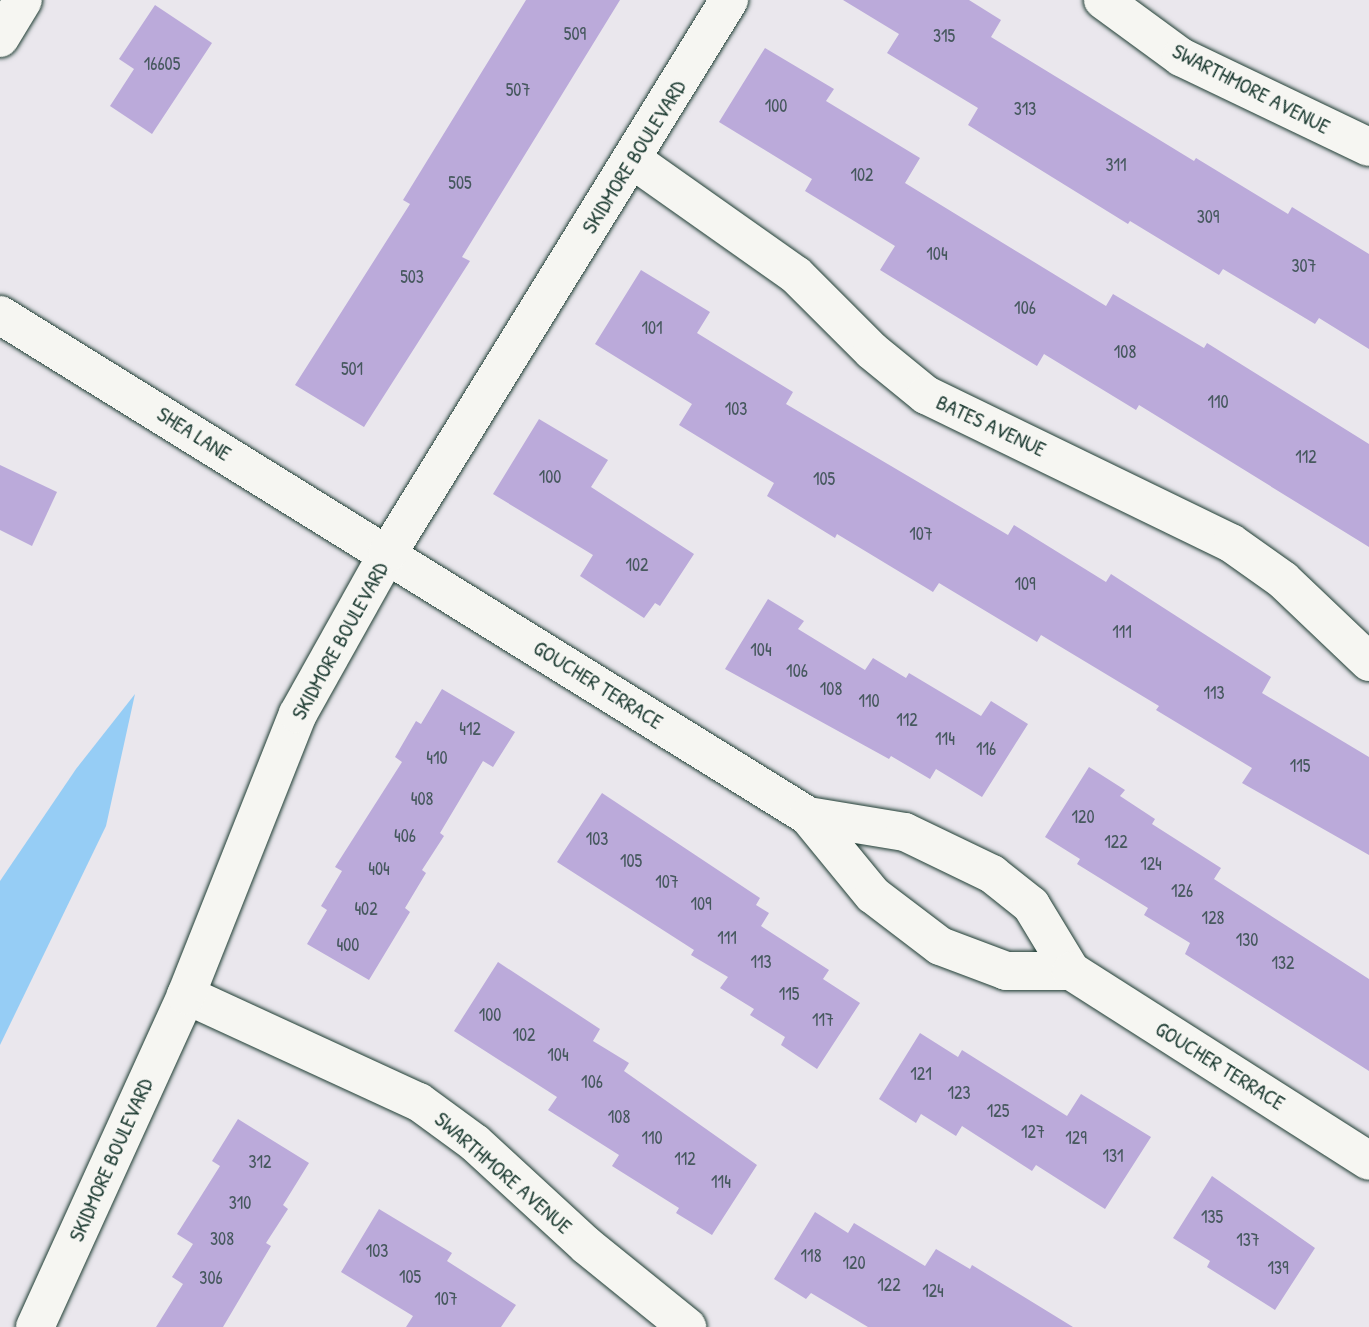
<!DOCTYPE html>
<style>
body{margin:0}
#map{position:relative;width:1369px;height:1327px;overflow:hidden;background:#eae7ed;font-family:"Patrick Hand",sans-serif}
div>[style]{position:absolute}
.water>*{inset:0;background:#96cdf5}
.building>*{inset:0;background:#bbaada}
.roads{filter:drop-shadow(0 0 2px #1f3d34) drop-shadow(0 0 2px #1f3d34)}
.minor>*{height:38px;margin:-19px;padding:0 19px;transform-origin:19px;border-radius:19px;background:#f6f6f2}
span{translate:-50% -50%;white-space:nowrap;text-align:center;line-height:1.15;-webkit-text-stroke:5px #f6f6f2;paint-order:stroke}
.number-label{font-size:18px;color:#46585e}
.number-label span{-webkit-text-stroke-width:0}
.street-label{font-size:21px;color:#1f3d34}
</style>
<div id="map">
<div class="water">
<div style="clip-path:polygon(135px 694px,106px 826px,0 1045px,0 881px,76px 769px)"></div>
</div>
<div class="building">
<div style="clip-path:polygon(526px 0,620px 0,462px 257px,470px 261px,364px 427px,295px 385px,410px 204px,403px 200px)"></div>
<div style="clip-path:polygon(843px 0,969px 0,1001px 20px,991px 37px,1194px 161px,1196px 158px,1288px 214px,1292px 207px,1369px 254px,1369px 349px,1319px 318px,1315px 324px,1223px 269px,1219px 275px,1130px 221px,1128px 224px,968px 125px,978px 108px,887px 53px,899px 34px)"></div>
<div style="clip-path:polygon(155px 5px,212px 43px,152px 134px,110px 106px,134px 69px,119px 59px)"></div>
<div style="clip-path:polygon(765px 48px,834px 89px,826px 101px,920px 158px,905px 183px,1106px 306px,1113px 294px,1204px 348px,1207px 343px,1369px 444px,1369px 547px,1139px 405px,1136px 410px,1044px 354px,1037px 366px,880px 270px,895px 246px,805px 191px,812px 179px,719px 122px)"></div>
<div style="clip-path:polygon(641px 270px,710px 312px,697px 333px,793px 392px,786px 404px,1008px 535px,1014px 525px,1106px 582px,1111px 574px,1271px 677px,1262px 693px,1369px 757px,1369px 855px,1242px 783px,1252px 768px,1156px 710px,1159px 706px,1041px 635px,1037px 642px,939px 583px,933px 592px,837px 534px,835px 538px,767px 496px,774px 483px,679px 425px,692px 404px,595px 344px)"></div>
<div style="clip-path:polygon(539px 419px,608px 460px,591px 487px,694px 554px,660px 606px,655px 603px,644px 618px,580px 576px,593px 555px,493px 494px)"></div>
<div style="clip-path:polygon(0 465px,57px 492px,32px 546px,0 530px)"></div>
<div style="clip-path:polygon(768px 599px,804px 621px,798px 629px,865px 670px,873px 658px,906px 678px,909px 673px,981px 716px,991px 701px,1028px 724px,982px 797px,936px 769px,930px 779px,891px 756px,889px 759px,725px 669px)"></div>
<div style="clip-path:polygon(442px 689px,515px 732px,493px 767px,483px 761px,440px 833px,444px 836px,422px 870px,426px 873px,405px 908px,410px 912px,369px 980px,307px 944px,327px 910px,321px 906px,342px 871px,335px 867px,402px 762px,395px 757px,416px 721px,421px 724px)"></div>
<div style="clip-path:polygon(1089px 767px,1125px 790px,1120px 796px,1155px 819px,1152px 824px,1221px 868px,1214px 879px,1369px 979px,1369px 1071px,1185px 954px,1190px 943px,1144px 915px,1148px 908px,1077px 864px,1080px 859px,1045px 837px)"></div>
<div style="clip-path:polygon(602px 793px,760px 898px,756px 905px,769px 913px,761px 926px,829px 970px,823px 979px,860px 1003px,817px 1069px,781px 1045px,785px 1037px,750px 1015px,754px 1009px,720px 988px,728px 977px,691px 955px,694px 950px,557px 862px)"></div>
<div style="clip-path:polygon(498px 962px,600px 1029px,593px 1041px,629px 1063px,624px 1071px,757px 1165px,712px 1235px,676px 1213px,679px 1208px,612px 1166px,619px 1155px,548px 1110px,557px 1097px,454px 1031px)"></div>
<div style="clip-path:polygon(920px 1033px,958px 1057px,962px 1050px,1067px 1116px,1081px 1094px,1151px 1137px,1105px 1209px,1036px 1165px,1032px 1171px,962px 1126px,956px 1136px,921px 1114px,916px 1123px,879px 1099px)"></div>
<div style="clip-path:polygon(238px 1119px,309px 1163px,283px 1205px,288px 1209px,266px 1243px,271px 1246px,223px 1327px,156px 1327px,183px 1284px,172px 1277px,193px 1244px,177px 1234px,220px 1166px,212px 1161px)"></div>
<div style="clip-path:polygon(1212px 1176px,1315px 1248px,1275px 1310px,1207px 1267px,1210px 1261px,1173px 1238px)"></div>
<div style="clip-path:polygon(379px 1209px,452px 1253px,447px 1261px,516px 1305px,501px 1327px,406px 1327px,413px 1316px,341px 1272px)"></div>
<div style="clip-path:polygon(815px 1212px,848px 1233px,854px 1223px,925px 1266px,936px 1249px,970px 1269px,972px 1265px,1073px 1327px,868px 1327px,811px 1293px,806px 1299px,774px 1279px)"></div>
</div>
<div class="roads">
<div class="minor">
<div style="left:1103px;top:0;width:97px;rotate:36.2deg"></div>
<div style="left:1181px;top:57px;width:208px;rotate:25.6deg"></div>
<div style="left:0;top:38px;width:44px;rotate:-58.8deg"></div>
<div style="left:633px;top:160px;width:199px;rotate:35.2deg"></div>
<div style="left:796px;top:275px;width:107px;rotate:45deg"></div>
<div style="left:872px;top:351px;width:70px;rotate:39.2deg"></div>
<div style="left:926px;top:395px;width:339px;rotate:25.9deg"></div>
<div style="left:1231px;top:543px;width:64px;rotate:35.4deg"></div>
<div style="left:1283px;top:580px;width:119px;rotate:43.6deg"></div>
<div style="left:0;top:315px;width:951px;rotate:31.8deg"></div>
<div style="left:808px;top:816px;width:102px;rotate:50.6deg"></div>
<div style="left:873px;top:895px;width:84px;rotate:37.3deg"></div>
<div style="left:940px;top:946px;width:71px;rotate:20.7deg"></div>
<div style="left:1006px;top:971px;width:65px"></div>
<div style="left:808px;top:816px;width:98px;rotate:9.4deg"></div>
<div style="left:905px;top:832px;width:97px;rotate:25.8deg"></div>
<div style="left:992px;top:874px;width:50px;rotate:38.5deg"></div>
<div style="left:1031px;top:905px;width:77px;rotate:58.8deg"></div>
<div style="left:1071px;top:971px;width:353px;rotate:32.5deg"></div>
<div style="left:186px;top:995px;width:256px;rotate:24.7deg"></div>
<div style="left:419px;top:1102px;width:69px;rotate:36.2deg"></div>
<div style="left:475px;top:1143px;width:152px;rotate:42.6deg"></div>
<div style="left:587px;top:1246px;width:129px;rotate:39deg"></div>
<div style="left:35px;top:1327px;width:365px;rotate:-65.5deg"></div>
<div style="left:186px;top:995px;width:302px;rotate:-68.3deg"></div>
<div style="left:298px;top:714px;width:184px;rotate:-60.8deg"></div>
<div style="left:388px;top:553px;width:650px;rotate:-58.34deg"></div>
</div>
</div>
<div class="number-label">
<span style="left:575px;top:34px">509</span>
<span style="left:944px;top:36px">315</span>
<span style="left:162px;top:64px">16605</span>
<span style="left:518px;top:90px">507</span>
<span style="left:776px;top:106px">100</span>
<span style="left:1025px;top:109px">313</span>
<span style="left:1116px;top:165px">311</span>
<span style="left:862px;top:175px">102</span>
<span style="left:460px;top:183px">505</span>
<span style="left:1208px;top:217px">309</span>
<span style="left:937px;top:254px">104</span>
<span style="left:1304px;top:266px">307</span>
<span style="left:412px;top:277px">503</span>
<span style="left:1025px;top:308px">106</span>
<span style="left:652px;top:328px">101</span>
<span style="left:1125px;top:352px">108</span>
<span style="left:352px;top:369px">501</span>
<span style="left:1218px;top:402px">110</span>
<span style="left:736px;top:409px">103</span>
<span style="left:1306px;top:457px">112</span>
<span style="left:550px;top:477px">100</span>
<span style="left:824px;top:479px">105</span>
<span style="left:921px;top:534px">107</span>
<span style="left:637px;top:565px">102</span>
<span style="left:1025px;top:584px">109</span>
<span style="left:1122px;top:632px">111</span>
<span style="left:761px;top:650px">104</span>
<span style="left:797px;top:671px">106</span>
<span style="left:831px;top:689px">108</span>
<span style="left:1214px;top:693px">113</span>
<span style="left:869px;top:701px">110</span>
<span style="left:907px;top:720px">112</span>
<span style="left:470px;top:729px">412</span>
<span style="left:945px;top:739px">114</span>
<span style="left:986px;top:749px">116</span>
<span style="left:437px;top:758px">410</span>
<span style="left:1300px;top:766px">115</span>
<span style="left:422px;top:799px">408</span>
<span style="left:1083px;top:817px">120</span>
<span style="left:405px;top:836px">406</span>
<span style="left:597px;top:839px">103</span>
<span style="left:1116px;top:842px">122</span>
<span style="left:631px;top:861px">105</span>
<span style="left:1151px;top:864px">124</span>
<span style="left:379px;top:869px">404</span>
<span style="left:667px;top:882px">107</span>
<span style="left:1182px;top:891px">126</span>
<span style="left:701px;top:904px">109</span>
<span style="left:366px;top:909px">402</span>
<span style="left:1213px;top:918px">128</span>
<span style="left:727px;top:938px">111</span>
<span style="left:1247px;top:940px">130</span>
<span style="left:348px;top:945px">400</span>
<span style="left:761px;top:962px">113</span>
<span style="left:1283px;top:963px">132</span>
<span style="left:789px;top:994px">115</span>
<span style="left:490px;top:1015px">100</span>
<span style="left:823px;top:1020px">117</span>
<span style="left:524px;top:1035px">102</span>
<span style="left:558px;top:1055px">104</span>
<span style="left:921px;top:1074px">121</span>
<span style="left:592px;top:1082px">106</span>
<span style="left:959px;top:1093px">123</span>
<span style="left:998px;top:1111px">125</span>
<span style="left:619px;top:1117px">108</span>
<span style="left:1033px;top:1132px">127</span>
<span style="left:652px;top:1138px">110</span>
<span style="left:1076px;top:1138px">129</span>
<span style="left:1113px;top:1156px">131</span>
<span style="left:685px;top:1159px">112</span>
<span style="left:260px;top:1162px">312</span>
<span style="left:721px;top:1182px">114</span>
<span style="left:240px;top:1203px">310</span>
<span style="left:1212px;top:1217px">135</span>
<span style="left:222px;top:1239px">308</span>
<span style="left:1248px;top:1240px">137</span>
<span style="left:377px;top:1251px">103</span>
<span style="left:811px;top:1256px">118</span>
<span style="left:854px;top:1263px">120</span>
<span style="left:1278px;top:1268px">139</span>
<span style="left:410px;top:1277px">105</span>
<span style="left:211px;top:1278px">306</span>
<span style="left:889px;top:1285px">122</span>
<span style="left:933px;top:1291px">124</span>
<span style="left:446px;top:1299px">107</span>
</div>
<div class="street-label">
<span style="left:1251px;top:89px;rotate:27deg">SWARTHMORE AVENUE</span>
<span style="left:634px;top:157px;rotate:-58deg">SKIDMORE BOULEVARD</span>
<span style="left:991px;top:426px;rotate:25deg">BATES AVENUE</span>
<span style="left:194px;top:434px;rotate:32deg">SHEA LANE</span>
<span style="left:340px;top:641px;rotate:-61deg">SKIDMORE BOULEVARD</span>
<span style="left:598px;top:685px;rotate:32deg">GOUCHER TERRACE</span>
<span style="left:1220px;top:1066px;rotate:32deg">GOUCHER TERRACE</span>
<span style="left:111px;top:1160px;rotate:-66deg">SKIDMORE BOULEVARD</span>
<span style="left:503px;top:1173px;rotate:41deg">SWARTHMORE AVENUE</span>
</div>
</div>
